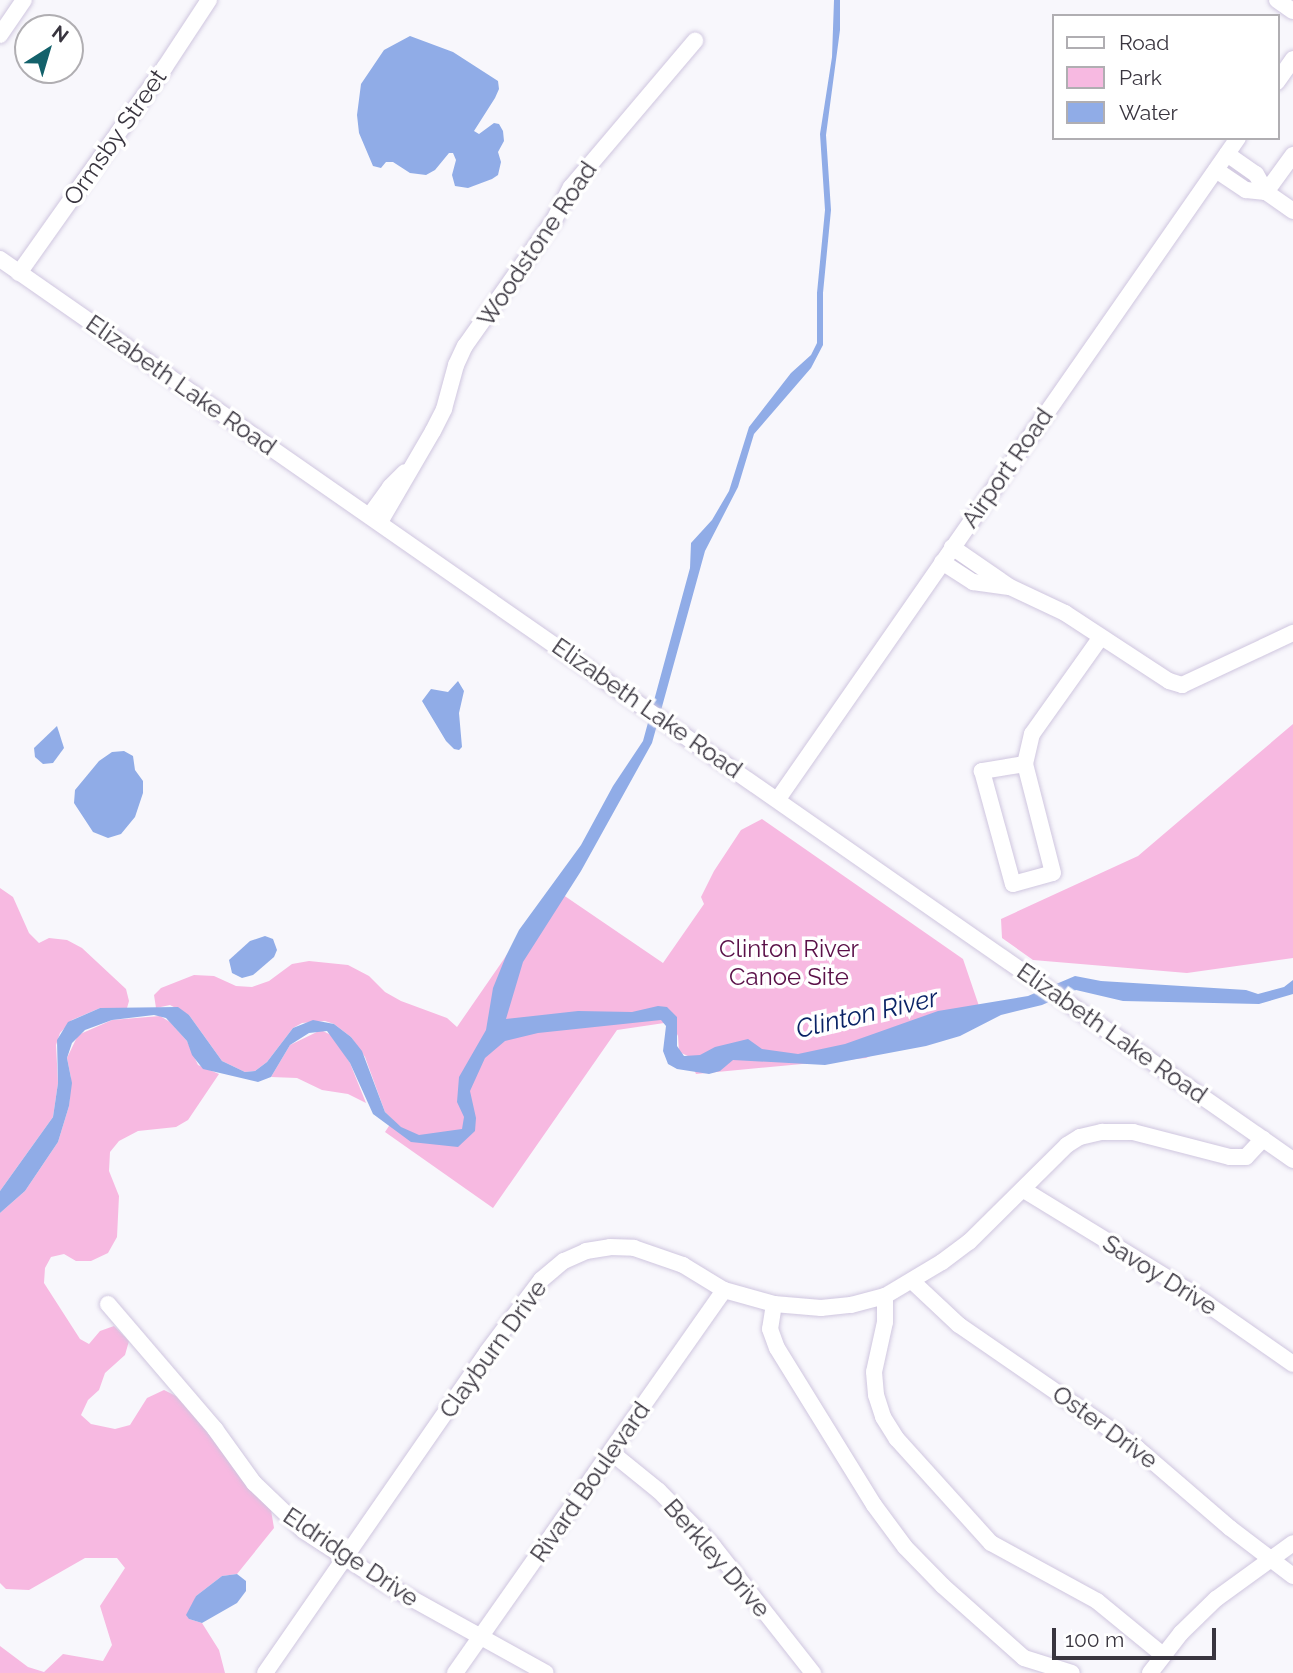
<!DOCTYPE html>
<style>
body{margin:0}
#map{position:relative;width:1293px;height:1673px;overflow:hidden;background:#f8f7fc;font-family:Raleway,sans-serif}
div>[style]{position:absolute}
.green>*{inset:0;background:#f7b9e1}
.water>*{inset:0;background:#90ace7}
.roads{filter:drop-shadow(0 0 2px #cfc6df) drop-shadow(0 0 2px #cfc6df)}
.minor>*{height:16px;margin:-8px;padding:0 8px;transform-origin:8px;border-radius:8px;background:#fff}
span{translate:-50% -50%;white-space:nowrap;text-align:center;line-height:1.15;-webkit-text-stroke:7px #fff;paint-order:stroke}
.street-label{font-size:24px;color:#39353f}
.park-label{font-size:24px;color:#5a1048}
.water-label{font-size:26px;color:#0a2366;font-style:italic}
.legend{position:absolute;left:1052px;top:14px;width:228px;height:126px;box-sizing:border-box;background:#fff;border:2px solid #b0aeb2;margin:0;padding:9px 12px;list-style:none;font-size:21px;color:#39353f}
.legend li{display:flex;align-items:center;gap:14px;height:35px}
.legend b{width:35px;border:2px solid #b0aeb2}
.north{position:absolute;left:14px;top:14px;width:70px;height:70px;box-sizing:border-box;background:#fff;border:2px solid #b0aeb2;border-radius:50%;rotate:37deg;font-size:19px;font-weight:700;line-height:28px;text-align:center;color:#39353f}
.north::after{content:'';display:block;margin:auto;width:24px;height:32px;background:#13616b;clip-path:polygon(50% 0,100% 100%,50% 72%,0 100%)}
.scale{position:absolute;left:1052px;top:1628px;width:164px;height:32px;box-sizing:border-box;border:4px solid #39353f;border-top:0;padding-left:9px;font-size:21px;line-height:24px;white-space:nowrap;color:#39353f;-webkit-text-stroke:5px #fff;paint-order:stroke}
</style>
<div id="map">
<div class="green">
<div style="clip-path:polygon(1293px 724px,1293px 958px,1187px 973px,1033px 960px,1002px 938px,1001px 919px,1138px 856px)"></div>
<div style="clip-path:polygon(762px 819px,963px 959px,979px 1006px,866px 1058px,696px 1074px,688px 1056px,679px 1052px,678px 1036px,671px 1022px,617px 1030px,493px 1208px,385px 1132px,393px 1120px,385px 1112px,365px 1057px,351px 1037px,334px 1024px,325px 1021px,302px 1023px,293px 1028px,267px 1062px,255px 1071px,245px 1072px,222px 1061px,189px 1015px,170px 1005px,156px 1008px,154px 995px,161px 988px,194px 975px,214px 976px,236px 986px,252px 987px,269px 981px,292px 964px,309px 961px,348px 965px,369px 976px,385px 992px,401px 1001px,447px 1018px,457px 1027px,553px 888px,663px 963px,704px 904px,701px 897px,714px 871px,741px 830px)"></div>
<div style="clip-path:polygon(0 888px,13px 897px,29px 933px,39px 943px,49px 938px,67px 940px,82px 948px,126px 989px,129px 1001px,127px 1008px,100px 1008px,72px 1020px,60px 1033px,56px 1045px,58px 1083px,53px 1117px,0 1191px)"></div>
<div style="clip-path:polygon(160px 1016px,170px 1022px,187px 1041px,198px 1065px,219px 1074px,188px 1120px,176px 1127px,138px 1131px,119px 1141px,110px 1152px,109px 1171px,119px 1196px,117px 1237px,108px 1253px,91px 1261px,76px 1261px,64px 1254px,51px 1257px,45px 1268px,44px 1283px,80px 1339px,89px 1344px,100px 1331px,114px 1326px,129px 1341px,125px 1355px,105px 1373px,99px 1390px,88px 1400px,81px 1415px,91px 1424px,115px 1429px,130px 1425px,147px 1398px,164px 1390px,180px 1398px,271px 1510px,274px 1528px,237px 1574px,222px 1576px,196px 1596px,189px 1619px,202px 1623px,219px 1650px,225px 1673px,0 1673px,0 1646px,28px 1667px,44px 1672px,63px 1654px,103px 1661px,112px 1645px,100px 1606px,125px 1568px,117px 1558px,85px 1558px,29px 1590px,6px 1589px,0 1583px,0 1213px,25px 1191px,58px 1142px,69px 1106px,71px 1078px,67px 1058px,78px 1035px,112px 1020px)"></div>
<div style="clip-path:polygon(321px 1030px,333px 1036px,350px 1063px,366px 1103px,348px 1094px,322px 1090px,297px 1078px,271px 1077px,290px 1045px)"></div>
</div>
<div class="water">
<div style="clip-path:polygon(834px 0,840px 0,840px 30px,826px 135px,831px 210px,823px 293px,823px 345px,811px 368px,754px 434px,738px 487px,705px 551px,652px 743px,581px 871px,523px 962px,506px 1019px,578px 1011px,632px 1012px,658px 1006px,667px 1007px,677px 1017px,677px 1046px,684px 1056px,700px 1055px,715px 1047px,748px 1039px,762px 1049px,798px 1054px,845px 1044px,938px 1011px,1028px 996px,1075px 976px,1101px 981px,1246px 990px,1258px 994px,1284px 987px,1293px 980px,1293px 994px,1259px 1004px,1123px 1001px,1076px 990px,1042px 1005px,1001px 1015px,960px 1036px,926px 1046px,825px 1065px,733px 1060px,720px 1071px,709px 1074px,677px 1069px,668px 1064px,663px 1051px,666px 1026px,661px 1020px,538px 1033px,505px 1041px,485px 1058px,470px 1091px,476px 1118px,475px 1131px,458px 1147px,411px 1142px,373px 1114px,350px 1063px,327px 1031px,309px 1033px,290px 1045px,271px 1077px,258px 1082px,203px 1069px,192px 1055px,187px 1041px,166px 1018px,154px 1015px,112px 1020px,85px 1030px,72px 1043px,67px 1058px,72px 1083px,69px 1106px,58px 1142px,25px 1191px,0 1213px,0 1191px,53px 1117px,58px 1083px,57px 1040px,68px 1022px,100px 1008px,178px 1007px,189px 1015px,222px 1061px,245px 1072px,255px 1071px,267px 1062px,293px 1028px,313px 1020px,334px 1024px,351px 1037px,362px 1051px,385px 1112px,401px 1127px,419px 1135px,462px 1129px,464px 1117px,457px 1102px,459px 1077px,486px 1030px,493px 988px,506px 956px,519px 930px,581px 845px,613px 786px,643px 741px,690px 568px,691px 543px,712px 520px,729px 491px,749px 427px,791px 373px,811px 355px,817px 343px,817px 293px,825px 210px,820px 134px,832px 57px)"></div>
<div style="clip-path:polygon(410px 36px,453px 52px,498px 81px,499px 89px,495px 98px,474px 131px,479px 134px,494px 123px,499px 124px,503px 131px,504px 141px,498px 152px,501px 162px,498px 175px,492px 179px,468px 188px,455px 186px,452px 175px,456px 160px,453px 153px,449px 153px,435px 170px,426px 175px,410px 173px,393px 162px,386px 162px,381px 168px,373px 166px,359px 133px,357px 115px,361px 84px,384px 50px)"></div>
<div style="clip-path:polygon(458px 681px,464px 691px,459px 713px,462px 747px,459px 750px,454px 749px,446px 741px,422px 701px,431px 689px,448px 692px)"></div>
<div style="clip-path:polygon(57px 726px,64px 748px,53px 763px,43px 764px,35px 757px,34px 748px)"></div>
<div style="clip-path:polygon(124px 751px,133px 756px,135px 770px,143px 781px,143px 793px,135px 817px,121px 834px,108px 838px,93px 832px,74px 803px,75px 790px,99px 761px,112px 752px)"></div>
<div style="clip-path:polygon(265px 936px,273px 939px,277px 950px,274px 957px,253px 975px,242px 978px,232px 973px,229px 960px,250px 941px)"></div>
<div style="clip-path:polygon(237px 1574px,246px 1581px,246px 1591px,237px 1603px,202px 1623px,189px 1619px,186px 1615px,196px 1596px,222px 1576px)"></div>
</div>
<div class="roads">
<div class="minor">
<div style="left:1277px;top:0;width:19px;rotate:35deg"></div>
<div style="left:0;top:35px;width:42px;rotate:-55.6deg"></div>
<div style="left:1277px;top:82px;width:28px;rotate:-55deg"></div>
<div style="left:1227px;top:154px;width:35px;rotate:35deg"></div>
<div style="left:1256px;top:174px;width:21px;rotate:61deg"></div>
<div style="left:1266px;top:192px;width:33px;rotate:35deg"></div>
<div style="left:1216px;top:170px;width:36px;rotate:34deg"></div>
<div style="left:1246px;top:190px;width:20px;rotate:6deg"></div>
<div style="left:1266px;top:192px;width:46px;rotate:-53.9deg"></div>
<div style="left:0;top:259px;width:1576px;rotate:34.87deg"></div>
<div style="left:19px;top:273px;width:252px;rotate:-54.7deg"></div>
<div style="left:165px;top:67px;width:80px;rotate:-56.7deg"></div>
<div style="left:370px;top:515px;width:34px;rotate:-54deg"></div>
<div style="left:390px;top:487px;width:21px;rotate:-45deg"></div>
<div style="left:380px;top:522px;width:105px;rotate:-59.8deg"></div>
<div style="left:433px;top:431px;width:25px;rotate:-63deg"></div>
<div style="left:444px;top:409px;width:46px;rotate:-74.7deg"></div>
<div style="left:456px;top:365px;width:21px;rotate:-65deg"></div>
<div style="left:465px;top:346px;width:154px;rotate:-54.8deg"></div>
<div style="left:554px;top:220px;width:37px;rotate:-63deg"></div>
<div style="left:571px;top:187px;width:192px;rotate:-49.7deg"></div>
<div style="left:952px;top:547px;width:70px;rotate:34.6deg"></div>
<div style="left:1010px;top:587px;width:61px;rotate:25.3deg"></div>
<div style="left:1065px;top:613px;width:124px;rotate:33.2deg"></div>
<div style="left:1169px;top:681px;width:14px;rotate:17deg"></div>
<div style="left:1182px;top:685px;width:123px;rotate:-25.1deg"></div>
<div style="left:942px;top:562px;width:37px;rotate:33deg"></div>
<div style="left:973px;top:582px;width:35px;rotate:8deg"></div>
<div style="left:1025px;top:764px;width:44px;rotate:170.8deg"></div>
<div style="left:982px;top:771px;width:117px;rotate:74.7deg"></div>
<div style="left:1013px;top:884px;width:41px;rotate:-15.4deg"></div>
<div style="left:1053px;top:873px;width:113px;rotate:-104.4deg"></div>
<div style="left:1025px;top:764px;width:31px;rotate:-77deg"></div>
<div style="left:1032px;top:734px;width:119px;rotate:-54.6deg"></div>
<div style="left:778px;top:799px;width:805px;rotate:-55.17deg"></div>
<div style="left:1024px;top:1190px;width:191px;rotate:31.5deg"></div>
<div style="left:1187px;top:1290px;width:129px;rotate:34.9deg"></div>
<div style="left:913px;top:1282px;width:63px;rotate:43.1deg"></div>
<div style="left:959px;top:1325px;width:216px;rotate:34.6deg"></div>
<div style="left:1137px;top:1448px;width:123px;rotate:40.7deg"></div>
<div style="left:1230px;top:1528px;width:79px;rotate:37.3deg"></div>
<div style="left:885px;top:1296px;width:26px;rotate:90deg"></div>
<div style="left:885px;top:1322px;width:51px;rotate:102.4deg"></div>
<div style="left:874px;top:1372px;width:23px;rotate:85deg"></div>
<div style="left:876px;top:1395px;width:23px;rotate:72deg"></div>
<div style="left:883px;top:1417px;width:26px;rotate:58deg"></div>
<div style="left:897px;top:1439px;width:140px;rotate:47.9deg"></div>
<div style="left:991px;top:1543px;width:121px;rotate:28.7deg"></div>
<div style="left:1097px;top:1601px;width:85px;rotate:39.3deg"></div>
<div style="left:108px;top:1304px;width:165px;rotate:49.4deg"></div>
<div style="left:215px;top:1429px;width:67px;rotate:54.2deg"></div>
<div style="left:254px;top:1483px;width:69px;rotate:43.8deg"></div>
<div style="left:304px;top:1531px;width:101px;rotate:32.9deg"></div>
<div style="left:389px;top:1586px;width:179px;rotate:29deg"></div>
<div style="left:774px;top:1304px;width:25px;rotate:99deg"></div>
<div style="left:770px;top:1329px;width:20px;rotate:70deg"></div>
<div style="left:777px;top:1348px;width:185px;rotate:58.3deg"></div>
<div style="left:874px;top:1505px;width:52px;rotate:53.6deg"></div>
<div style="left:905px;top:1547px;width:54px;rotate:45.7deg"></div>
<div style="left:943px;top:1586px;width:108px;rotate:41.6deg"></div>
<div style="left:1024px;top:1658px;width:50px;rotate:17.4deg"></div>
<div style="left:612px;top:1453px;width:60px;rotate:39deg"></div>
<div style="left:659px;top:1491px;width:77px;rotate:45.5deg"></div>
<div style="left:713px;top:1546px;width:162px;rotate:51.8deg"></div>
<div style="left:265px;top:1673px;width:390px;rotate:-55.3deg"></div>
<div style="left:487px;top:1352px;width:90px;rotate:-53.1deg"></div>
<div style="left:541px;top:1280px;width:30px;rotate:-40deg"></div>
<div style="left:564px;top:1261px;width:24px;rotate:-24deg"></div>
<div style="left:586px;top:1251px;width:24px;rotate:-9deg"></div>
<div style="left:610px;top:1247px;width:24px;rotate:2deg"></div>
<div style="left:634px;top:1248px;width:52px;rotate:19.1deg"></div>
<div style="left:683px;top:1265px;width:48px;rotate:31.4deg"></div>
<div style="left:724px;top:1290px;width:52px;rotate:15.6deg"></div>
<div style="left:774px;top:1304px;width:47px;rotate:4.9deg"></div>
<div style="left:821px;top:1308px;width:30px;rotate:-6deg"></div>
<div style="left:851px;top:1305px;width:35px;rotate:-15deg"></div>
<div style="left:885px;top:1296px;width:66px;rotate:-30.8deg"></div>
<div style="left:942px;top:1262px;width:34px;rotate:-37deg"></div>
<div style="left:969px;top:1242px;width:138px;rotate:-44.7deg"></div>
<div style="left:1067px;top:1145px;width:15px;rotate:-32deg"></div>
<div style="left:1080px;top:1137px;width:23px;rotate:-13deg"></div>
<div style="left:1102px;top:1132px;width:31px"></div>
<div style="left:1133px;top:1132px;width:100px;rotate:14.5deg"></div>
<div style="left:1230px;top:1157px;width:16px"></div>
<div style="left:1246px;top:1157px;width:25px;rotate:-47deg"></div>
<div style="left:455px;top:1673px;width:468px;rotate:-54.9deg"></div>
<div style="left:1150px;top:1673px;width:51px;rotate:-52.2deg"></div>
<div style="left:1181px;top:1633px;width:49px;rotate:-44.2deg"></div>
<div style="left:1216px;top:1599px;width:95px;rotate:-36deg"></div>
</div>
</div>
<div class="street-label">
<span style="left:115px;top:137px;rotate:-55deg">Ormsby Street</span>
<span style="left:537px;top:244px;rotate:-56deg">Woodstone Road</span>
<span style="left:181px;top:385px;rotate:35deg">Elizabeth Lake Road</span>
<span style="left:1007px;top:468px;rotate:-55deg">Airport Road</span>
<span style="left:647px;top:708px;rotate:35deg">Elizabeth Lake Road</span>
<span style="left:1112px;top:1033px;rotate:35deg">Elizabeth Lake Road</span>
<span style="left:1160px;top:1275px;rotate:32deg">Savoy Drive</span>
<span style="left:493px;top:1349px;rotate:-54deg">Clayburn Drive</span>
<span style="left:1105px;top:1427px;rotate:36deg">Oster Drive</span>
<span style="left:590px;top:1482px;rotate:-55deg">Rivard Boulevard</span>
<span style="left:351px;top:1557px;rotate:34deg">Eldridge Drive</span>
<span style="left:717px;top:1558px;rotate:49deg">Berkley Drive</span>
</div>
<div class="park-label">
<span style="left:789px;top:963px">Clinton River<br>Canoe Site</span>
</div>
<div class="water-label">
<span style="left:867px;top:1014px;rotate:-13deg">Clinton River</span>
</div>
<ul class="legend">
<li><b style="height:9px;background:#fff"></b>Road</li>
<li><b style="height:19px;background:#f7b9e1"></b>Park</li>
<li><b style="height:19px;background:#90ace7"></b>Water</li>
</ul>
<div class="north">N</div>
<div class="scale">100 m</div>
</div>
